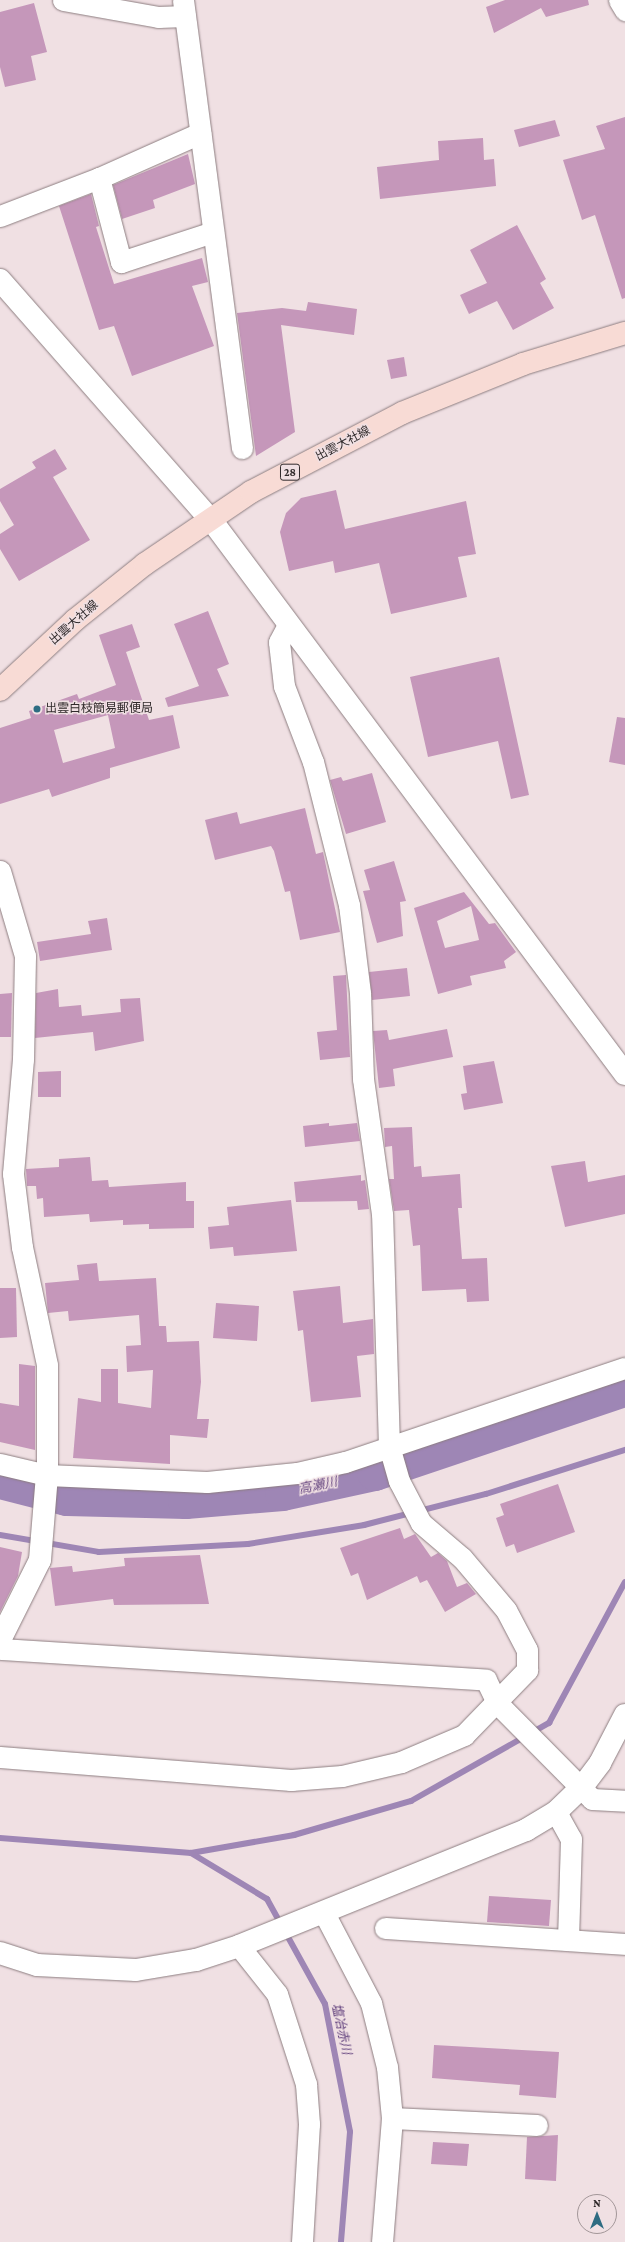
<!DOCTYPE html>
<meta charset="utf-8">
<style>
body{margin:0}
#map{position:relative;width:625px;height:2242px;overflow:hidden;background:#f0e0e3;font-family:"Crimson Pro","Noto Sans JP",serif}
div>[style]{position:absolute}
.stream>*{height:6px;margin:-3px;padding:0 3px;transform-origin:3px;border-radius:3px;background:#9e86b5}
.river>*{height:36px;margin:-18px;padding:0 18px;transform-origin:18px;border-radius:18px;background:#9e86b5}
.building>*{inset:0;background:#c597ba}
.roads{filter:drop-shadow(0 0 1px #8d7e81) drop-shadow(0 0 1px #8d7e81)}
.minor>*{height:21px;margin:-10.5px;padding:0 10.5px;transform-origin:10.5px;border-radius:10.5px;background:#fff}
.tertiary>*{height:22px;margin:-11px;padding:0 11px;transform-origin:11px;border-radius:11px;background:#fff}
.primary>*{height:22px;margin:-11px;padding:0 11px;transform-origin:11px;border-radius:11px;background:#f8dbd5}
.dots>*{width:11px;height:11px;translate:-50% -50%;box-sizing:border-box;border:2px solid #f0e0e3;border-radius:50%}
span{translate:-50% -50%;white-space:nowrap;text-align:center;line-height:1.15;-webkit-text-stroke:3px #f0e0e3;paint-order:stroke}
.shield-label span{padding:1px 3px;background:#f0e0e3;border:1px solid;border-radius:3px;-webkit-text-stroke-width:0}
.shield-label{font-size:11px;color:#302a2b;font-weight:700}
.street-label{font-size:12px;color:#302a2b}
.poi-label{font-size:12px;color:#302a2b}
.left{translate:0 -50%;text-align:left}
.water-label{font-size:13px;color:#603f7c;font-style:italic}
.north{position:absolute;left:577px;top:2194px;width:40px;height:40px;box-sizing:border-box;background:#f0e0e3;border:1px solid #a39799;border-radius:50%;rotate:0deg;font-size:11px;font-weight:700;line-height:16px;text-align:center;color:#302a2b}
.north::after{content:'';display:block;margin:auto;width:14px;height:18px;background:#2e6c82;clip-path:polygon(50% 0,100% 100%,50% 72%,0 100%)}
</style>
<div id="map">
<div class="stream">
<div style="left:0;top:1535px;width:100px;rotate:9.7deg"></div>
<div style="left:99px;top:1552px;width:149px;rotate:-3.1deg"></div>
<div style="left:248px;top:1544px;width:118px;rotate:-9.3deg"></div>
<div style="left:364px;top:1525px;width:126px;rotate:-14.3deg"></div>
<div style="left:486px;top:1494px;width:146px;rotate:-17.6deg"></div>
<div style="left:0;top:1838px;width:192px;rotate:4.5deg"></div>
<div style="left:191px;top:1853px;width:105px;rotate:-9.9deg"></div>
<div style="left:294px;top:1835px;width:122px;rotate:-16.2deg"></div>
<div style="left:411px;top:1801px;width:159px;rotate:-29.5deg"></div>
<div style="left:549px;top:1723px;width:160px;rotate:-61.7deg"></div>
<div style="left:191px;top:1853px;width:89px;rotate:31.2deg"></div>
<div style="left:267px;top:1899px;width:120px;rotate:61.1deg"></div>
<div style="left:325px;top:2004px;width:130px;rotate:78.9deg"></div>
<div style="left:350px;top:2132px;width:110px;rotate:94.7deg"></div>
</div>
<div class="river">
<div style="left:0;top:1481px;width:69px;rotate:14.2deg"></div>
<div style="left:67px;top:1498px;width:119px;rotate:1.4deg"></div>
<div style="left:186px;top:1501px;width:97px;rotate:-4.7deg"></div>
<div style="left:283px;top:1493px;width:94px;rotate:-12.3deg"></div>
<div style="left:375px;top:1473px;width:264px;rotate:-18.6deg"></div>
</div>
<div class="building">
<div style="clip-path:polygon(505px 0,588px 0,589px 5px,546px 17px,541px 8px,494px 33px,486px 7px)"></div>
<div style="clip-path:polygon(34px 3px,47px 52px,31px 56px,36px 80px,5px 87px,0 67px,0 12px)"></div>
<div style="clip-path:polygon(625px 117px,625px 298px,622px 299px,595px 215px,582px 220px,563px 160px,605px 149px,596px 126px)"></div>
<div style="clip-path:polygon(555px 120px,560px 136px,519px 147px,514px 130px)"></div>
<div style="clip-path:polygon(483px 138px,484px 160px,494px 159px,496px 186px,380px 199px,377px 167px,439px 160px,438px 141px)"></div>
<div style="clip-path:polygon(188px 154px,195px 184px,153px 200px,155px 208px,122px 219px,113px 185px)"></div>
<div style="clip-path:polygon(91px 194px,99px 226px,96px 227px,114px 284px,202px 258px,208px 282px,192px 286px,214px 346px,132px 376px,114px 326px,99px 330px,59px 206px)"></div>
<div style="clip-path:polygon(517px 225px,546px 279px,540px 283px,554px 308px,513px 330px,497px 301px,469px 314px,460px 295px,487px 283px,470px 250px)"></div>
<div style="clip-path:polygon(308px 302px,357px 309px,354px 335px,281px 325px,295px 432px,256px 456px,237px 313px,282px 308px,306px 311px)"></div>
<div style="clip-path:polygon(404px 357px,407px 376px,391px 379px,387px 360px)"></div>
<div style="clip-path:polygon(55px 449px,67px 469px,53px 477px,90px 540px,19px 581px,0 549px,0 534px,14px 525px,0 501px,0 489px,36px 468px,32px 462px)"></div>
<div style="clip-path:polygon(336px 490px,345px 529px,466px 501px,476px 554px,458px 557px,467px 597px,391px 614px,379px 563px,335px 573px,333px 561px,289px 571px,280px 532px,286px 513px,301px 498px)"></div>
<div style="clip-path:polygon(208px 611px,229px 664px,217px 669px,229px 696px,168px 707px,165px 698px,199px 686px,174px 624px)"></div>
<div style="clip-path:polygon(evenodd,132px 624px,140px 647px,126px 652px,149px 720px,173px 715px,180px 748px,110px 768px,110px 778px,52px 797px,49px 789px,0 804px,0 728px,31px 718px,29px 711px,77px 694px,79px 699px,116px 685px,99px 635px,132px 624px,108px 715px,115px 748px,63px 763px,54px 730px,108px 715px)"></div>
<div style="clip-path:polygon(499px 657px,529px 795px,511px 799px,498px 741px,428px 757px,410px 677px)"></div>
<div style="clip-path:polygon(617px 717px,625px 718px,625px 765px,609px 762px)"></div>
<div style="clip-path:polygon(372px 773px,386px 822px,346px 834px,330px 780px,341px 777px,343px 781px)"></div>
<div style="clip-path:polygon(305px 808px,316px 854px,323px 852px,340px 932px,300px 940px,290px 891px,285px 892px,274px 851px,271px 846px,215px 860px,205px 820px,237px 812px,240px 824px)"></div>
<div style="clip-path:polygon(394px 861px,406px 901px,400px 902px,403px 936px,377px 943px,363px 891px,370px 890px,364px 870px)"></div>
<div style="clip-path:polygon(evenodd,464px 892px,489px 924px,495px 923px,516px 952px,504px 961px,506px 968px,470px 976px,472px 985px,438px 994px,414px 908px,464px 892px,471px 906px,479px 940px,445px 948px,437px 921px,471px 906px)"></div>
<div style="clip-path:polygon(107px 918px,112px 950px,40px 961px,37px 942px,91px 934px,88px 921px)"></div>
<div style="clip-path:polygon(407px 968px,410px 996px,372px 1000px,369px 972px)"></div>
<div style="clip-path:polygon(346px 975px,350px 1057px,320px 1060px,317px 1032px,337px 1030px,333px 976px)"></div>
<div style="clip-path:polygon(58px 989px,59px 1007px,81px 1005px,82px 1016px,121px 1012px,120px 999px,140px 998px,144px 1041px,95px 1051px,93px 1032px,35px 1038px,36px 993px)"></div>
<div style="clip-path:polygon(12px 993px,11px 1037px,0 1037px,0 994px)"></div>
<div style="clip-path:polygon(447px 1029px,453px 1057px,393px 1069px,395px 1086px,379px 1088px,373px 1031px,387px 1030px,389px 1040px)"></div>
<div style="clip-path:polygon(494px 1061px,503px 1103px,464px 1110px,461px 1094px,467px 1093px,463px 1066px)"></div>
<div style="clip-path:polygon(61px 1071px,61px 1097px,38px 1097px,38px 1072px)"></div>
<div style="clip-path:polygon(329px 1123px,329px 1126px,357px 1123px,360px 1141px,305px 1147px,303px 1126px)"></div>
<div style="clip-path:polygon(412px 1127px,414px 1167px,421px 1166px,422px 1177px,460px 1174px,462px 1208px,458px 1208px,462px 1259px,487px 1258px,489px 1301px,467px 1302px,466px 1289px,422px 1291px,420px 1245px,413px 1246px,409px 1210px,394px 1211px,389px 1179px,394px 1179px,392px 1146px,385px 1147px,384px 1128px)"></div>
<div style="clip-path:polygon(90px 1157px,92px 1181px,108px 1180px,109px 1187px,186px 1182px,186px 1201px,194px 1201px,194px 1228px,149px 1229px,149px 1224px,123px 1225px,123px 1220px,90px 1222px,89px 1214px,44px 1217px,43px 1198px,37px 1199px,36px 1186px,27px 1186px,26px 1169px,59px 1167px,59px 1159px)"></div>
<div style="clip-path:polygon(585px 1161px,588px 1182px,625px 1175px,625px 1214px,565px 1227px,551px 1166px)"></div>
<div style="clip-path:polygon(361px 1175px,361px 1181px,365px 1180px,369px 1209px,358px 1210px,357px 1201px,296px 1202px,294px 1182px)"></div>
<div style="clip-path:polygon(291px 1200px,297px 1251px,234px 1256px,233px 1247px,210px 1249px,208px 1227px,229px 1225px,227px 1207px)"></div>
<div style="clip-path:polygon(97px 1263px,99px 1281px,156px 1278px,159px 1326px,166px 1326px,167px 1342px,199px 1341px,201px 1382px,197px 1419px,209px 1419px,207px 1438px,170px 1435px,170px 1464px,73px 1458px,78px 1398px,101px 1402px,101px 1369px,118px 1369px,118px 1403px,151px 1408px,153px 1370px,127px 1372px,126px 1346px,141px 1345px,139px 1315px,69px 1321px,68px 1311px,48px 1313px,45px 1283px,79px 1280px,77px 1265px)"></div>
<div style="clip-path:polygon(340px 1286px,343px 1323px,373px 1319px,374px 1354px,357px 1356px,361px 1397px,311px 1402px,303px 1330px,298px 1331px,293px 1291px)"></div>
<div style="clip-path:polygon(0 1288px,16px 1288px,17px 1337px,0 1338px)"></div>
<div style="clip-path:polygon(216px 1303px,259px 1306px,257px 1341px,213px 1338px)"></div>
<div style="clip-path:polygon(19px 1364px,35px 1366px,35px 1450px,0 1442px,0 1403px,19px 1406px)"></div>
<div style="clip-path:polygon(558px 1484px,575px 1532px,517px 1553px,514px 1544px,506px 1547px,496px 1518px,504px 1515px,500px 1504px)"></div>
<div style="clip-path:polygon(400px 1528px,404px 1539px,415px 1534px,431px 1557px,438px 1553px,447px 1561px,457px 1587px,467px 1583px,476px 1594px,445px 1612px,427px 1580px,420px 1583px,417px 1576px,367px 1600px,358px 1573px,351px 1576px,340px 1548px)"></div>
<div style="clip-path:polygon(0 1547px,22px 1552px,18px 1576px,0 1612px)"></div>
<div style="clip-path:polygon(200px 1555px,209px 1604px,114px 1605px,113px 1599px,55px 1606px,50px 1568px,72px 1566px,73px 1572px,125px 1566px,124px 1558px)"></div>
<div style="clip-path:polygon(489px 1896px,551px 1900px,549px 1926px,487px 1922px)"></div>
<div style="clip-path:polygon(434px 2045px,559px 2052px,556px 2098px,519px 2095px,520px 2085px,432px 2078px)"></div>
<div style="clip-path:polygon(558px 2135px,556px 2181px,525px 2179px,527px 2137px)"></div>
<div style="clip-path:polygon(433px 2142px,469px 2144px,467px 2166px,431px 2164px)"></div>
</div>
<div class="roads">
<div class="minor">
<div style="left:63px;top:0;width:97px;rotate:10.1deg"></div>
<div style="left:158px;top:17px;width:27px;rotate:-2deg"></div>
<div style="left:183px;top:0;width:452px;rotate:82.5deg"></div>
<div style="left:619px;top:0;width:12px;rotate:59deg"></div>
<div style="left:99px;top:178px;width:87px;rotate:75.3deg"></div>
<div style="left:121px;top:262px;width:97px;rotate:-18.1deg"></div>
<div style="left:0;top:216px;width:106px;rotate:-21deg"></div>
<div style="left:99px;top:178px;width:111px;rotate:-24deg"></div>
<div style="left:0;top:871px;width:89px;rotate:73.6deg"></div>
<div style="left:25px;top:956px;width:103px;rotate:91.1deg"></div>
<div style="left:23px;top:1059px;width:115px;rotate:95deg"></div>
<div style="left:13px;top:1174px;width:74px;rotate:83deg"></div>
<div style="left:22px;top:1247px;width:121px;rotate:78deg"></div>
<div style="left:47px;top:1365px;width:110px;rotate:90deg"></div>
<div style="left:0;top:1464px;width:48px;rotate:13.2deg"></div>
<div style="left:47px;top:1475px;width:160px;rotate:2.5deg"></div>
<div style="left:207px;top:1482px;width:90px;rotate:-5.7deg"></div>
<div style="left:297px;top:1473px;width:49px;rotate:-12.9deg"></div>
<div style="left:345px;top:1462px;width:295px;rotate:-18.6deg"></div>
<div style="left:0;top:1649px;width:487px;rotate:3.6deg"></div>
<div style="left:486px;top:1680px;width:25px;rotate:64deg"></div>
<div style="left:497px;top:1703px;width:135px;rotate:45.3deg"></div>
<div style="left:592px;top:1799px;width:33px;rotate:3deg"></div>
<div style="left:0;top:1757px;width:292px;rotate:4.5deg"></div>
<div style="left:291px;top:1780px;width:51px;rotate:-4.5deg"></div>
<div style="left:342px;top:1776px;width:61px;rotate:-13.3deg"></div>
<div style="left:401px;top:1762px;width:69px;rotate:-23.2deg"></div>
<div style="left:464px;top:1735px;width:91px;rotate:-45.9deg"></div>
<div style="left:527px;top:1670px;width:20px;rotate:-90deg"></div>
<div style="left:527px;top:1650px;width:45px;rotate:-117.7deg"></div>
<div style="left:506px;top:1610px;width:68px;rotate:-130.2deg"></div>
<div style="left:462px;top:1558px;width:54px;rotate:-139.5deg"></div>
<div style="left:421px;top:1523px;width:47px;rotate:-117.6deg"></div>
<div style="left:399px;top:1481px;width:35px;rotate:-106deg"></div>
<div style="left:389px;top:1447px;width:233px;rotate:-91.7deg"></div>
<div style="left:382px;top:1214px;width:136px;rotate:-98deg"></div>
<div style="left:363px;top:1079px;width:86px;rotate:-92deg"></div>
<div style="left:360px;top:993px;width:89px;rotate:-97.1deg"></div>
<div style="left:349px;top:905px;width:147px;rotate:-104.1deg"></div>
<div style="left:313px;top:762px;width:81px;rotate:-110.9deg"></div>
<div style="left:284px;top:686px;width:44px;rotate:-96.5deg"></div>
<div style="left:279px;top:642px;width:19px;rotate:-62deg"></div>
<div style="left:556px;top:1812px;width:31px;rotate:61deg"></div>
<div style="left:571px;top:1839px;width:101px;rotate:91.7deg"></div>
<div style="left:324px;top:1913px;width:102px;rotate:62.4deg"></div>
<div style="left:371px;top:2003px;width:66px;rotate:76deg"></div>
<div style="left:387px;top:2067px;width:51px;rotate:84.4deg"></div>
<div style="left:392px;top:2118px;width:124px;rotate:94.6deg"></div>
<div style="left:385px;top:1928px;width:241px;rotate:3.8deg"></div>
<div style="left:239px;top:1946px;width:61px;rotate:51.6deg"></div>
<div style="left:277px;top:1994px;width:95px;rotate:72.1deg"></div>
<div style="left:306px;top:2084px;width:40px;rotate:85.7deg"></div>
<div style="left:309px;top:2124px;width:118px;rotate:93.4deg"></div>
<div style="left:392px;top:2118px;width:145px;rotate:2.8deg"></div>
</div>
<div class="tertiary">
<div style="left:0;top:280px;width:321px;rotate:48.7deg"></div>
<div style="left:212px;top:521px;width:690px;rotate:53.25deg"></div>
<div style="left:0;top:1640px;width:89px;rotate:-63.4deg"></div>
<div style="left:40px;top:1560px;width:85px;rotate:-85.3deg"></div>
<div style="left:0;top:1953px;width:39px;rotate:18deg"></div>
<div style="left:37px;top:1965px;width:99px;rotate:2.9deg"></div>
<div style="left:136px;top:1970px;width:61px;rotate:-9.5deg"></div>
<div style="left:196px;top:1960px;width:45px;rotate:-18deg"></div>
<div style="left:239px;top:1946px;width:310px;rotate:-22deg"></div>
<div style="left:526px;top:1830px;width:35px;rotate:-31deg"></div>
<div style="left:556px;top:1812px;width:36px;rotate:-44deg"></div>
<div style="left:582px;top:1787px;width:30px;rotate:-53deg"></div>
<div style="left:600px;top:1763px;width:54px;rotate:-62.5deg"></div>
</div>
<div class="primary">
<div style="left:0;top:690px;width:103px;rotate:-43deg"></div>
<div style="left:75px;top:620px;width:90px;rotate:-38.7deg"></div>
<div style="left:145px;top:564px;width:128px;rotate:-34.2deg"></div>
<div style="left:251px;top:492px;width:170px;rotate:-27.6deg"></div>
<div style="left:402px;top:413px;width:131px;rotate:-22deg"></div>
<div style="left:523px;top:364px;width:107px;rotate:-16.9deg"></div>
</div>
</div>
<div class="dots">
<div style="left:37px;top:709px;background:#2e6c82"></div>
</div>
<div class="shield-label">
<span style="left:290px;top:472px">28</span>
</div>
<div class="street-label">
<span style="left:343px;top:444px;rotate:-28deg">出雲大社線</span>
<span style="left:74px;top:623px;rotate:-41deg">出雲大社線</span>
</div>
<div class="poi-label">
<span class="left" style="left:45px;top:709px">出雲白枝簡易郵便局</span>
</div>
<div class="water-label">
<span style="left:318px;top:1486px;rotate:-12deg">高瀬川</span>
<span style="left:341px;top:2029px;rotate:78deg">塩冶赤川</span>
</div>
<div class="north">N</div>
</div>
